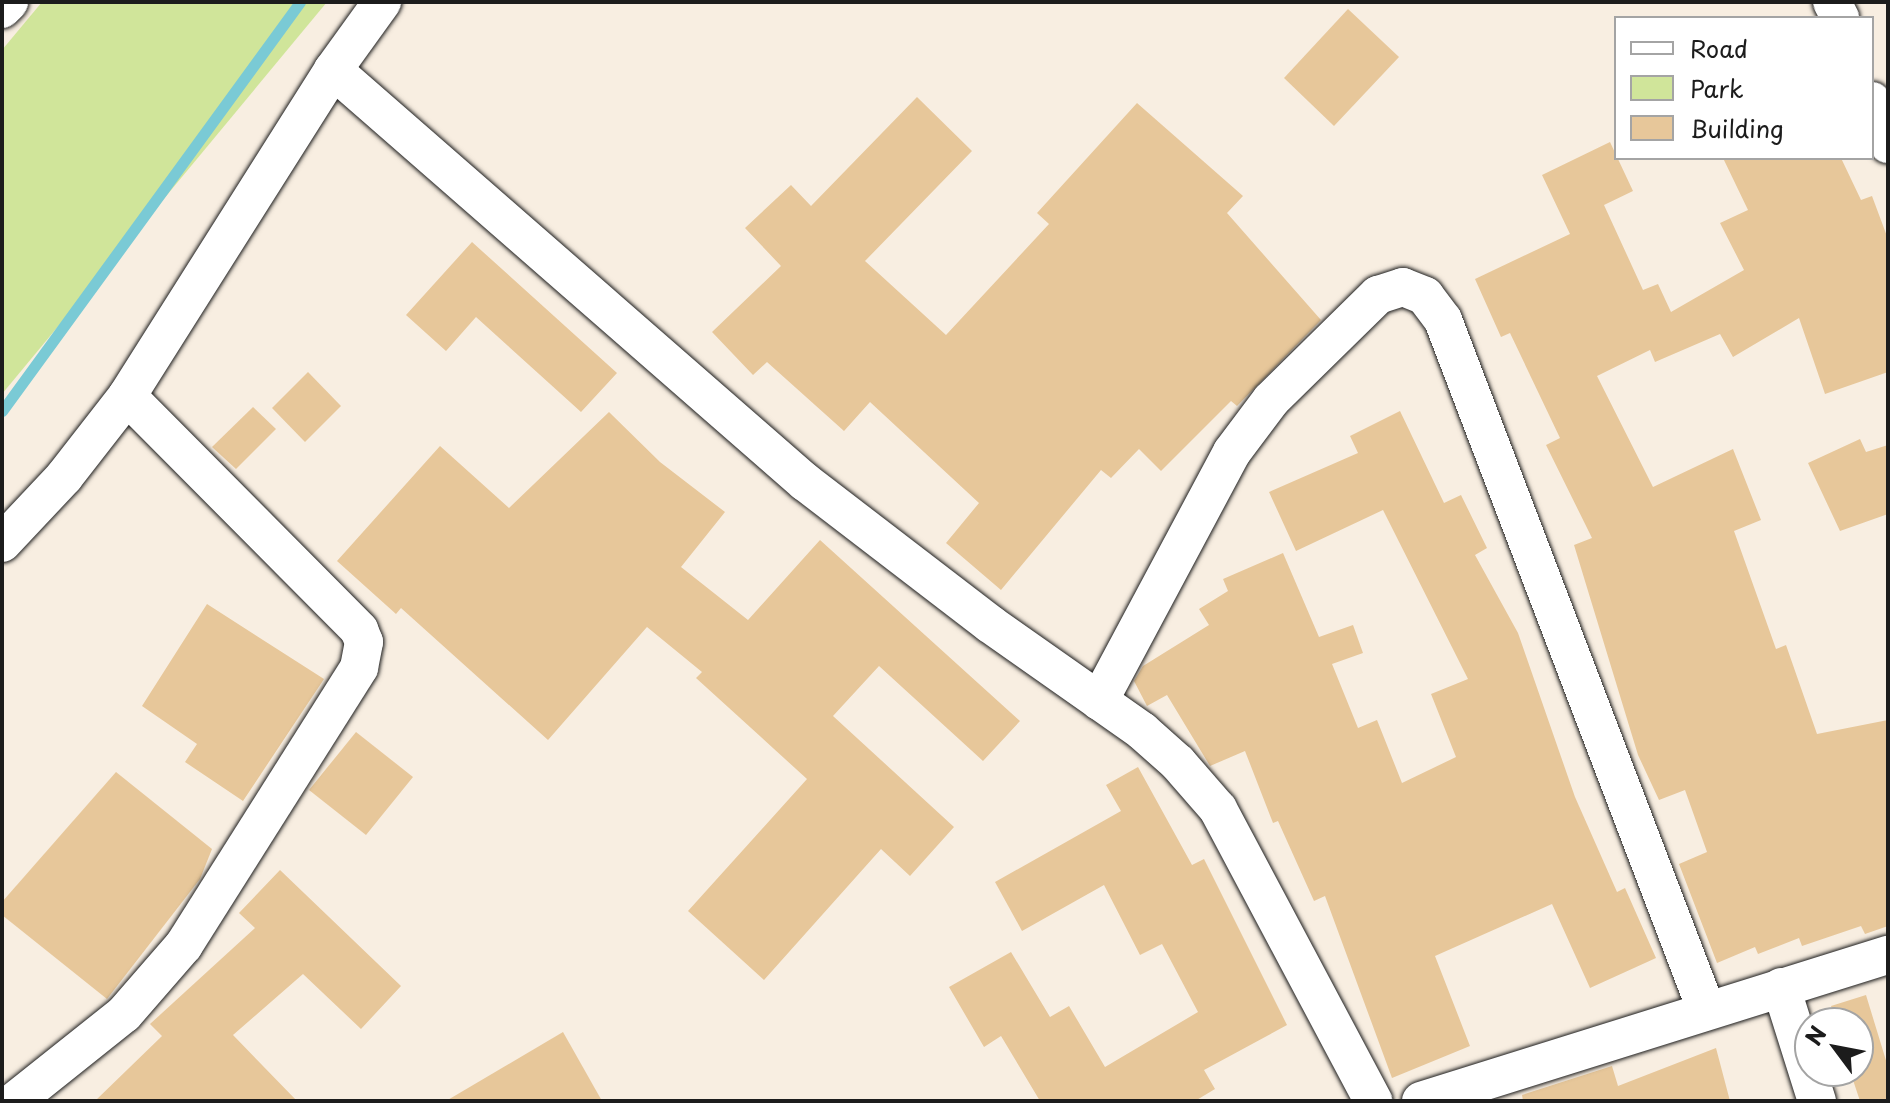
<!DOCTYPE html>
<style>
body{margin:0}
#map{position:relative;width:1890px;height:1103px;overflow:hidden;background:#f8eee1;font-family:"Playpen Sans",sans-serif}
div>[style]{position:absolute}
.green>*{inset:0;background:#d0e59a}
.stream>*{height:11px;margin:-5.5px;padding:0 5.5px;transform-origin:5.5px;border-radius:5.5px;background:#7acad5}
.building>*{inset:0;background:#e7c79a}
.roads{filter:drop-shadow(0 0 2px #1c1c1c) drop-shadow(0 0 2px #1c1c1c)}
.minor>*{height:38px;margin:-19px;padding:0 19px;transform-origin:19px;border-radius:19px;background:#fff}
span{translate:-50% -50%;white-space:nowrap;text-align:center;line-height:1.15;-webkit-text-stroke:7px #fff;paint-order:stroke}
.frame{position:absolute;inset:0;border:4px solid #1c1c1c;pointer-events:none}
.legend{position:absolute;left:1614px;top:16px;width:260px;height:144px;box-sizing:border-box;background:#fff;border:2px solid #a4a4a4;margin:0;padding:10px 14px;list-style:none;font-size:24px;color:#1c1c1c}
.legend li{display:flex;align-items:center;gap:16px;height:40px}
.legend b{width:40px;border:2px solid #a4a4a4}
.north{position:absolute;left:1794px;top:1007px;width:80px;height:80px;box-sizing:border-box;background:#fff;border:2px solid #a4a4a4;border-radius:50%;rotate:302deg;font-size:22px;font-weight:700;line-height:32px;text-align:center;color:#1c1c1c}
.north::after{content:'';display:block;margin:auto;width:28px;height:36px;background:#1c1c1c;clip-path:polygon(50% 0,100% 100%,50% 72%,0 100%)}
</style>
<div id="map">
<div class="green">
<div style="clip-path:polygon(42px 2px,327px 2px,2px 394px,2px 50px)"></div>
</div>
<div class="stream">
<div style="left:2px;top:411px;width:506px;rotate:-53.92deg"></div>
</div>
<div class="building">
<div style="clip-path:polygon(1348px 9px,1399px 57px,1334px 126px,1284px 78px)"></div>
<div style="clip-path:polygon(917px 97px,972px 151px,865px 261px,946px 335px,1049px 224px,1037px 213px,1137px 103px,1243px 196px,1227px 213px,1321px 320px,1237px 406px,1231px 401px,1161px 471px,1139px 449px,1111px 478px,1101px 470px,1001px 590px,946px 543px,979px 503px,870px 402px,844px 431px,767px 362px,753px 375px,712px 332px,781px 266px,745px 228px,791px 185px,811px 206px)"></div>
<div style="clip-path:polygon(1610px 142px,1633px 191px,1604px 205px,1643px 290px,1658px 284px,1671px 312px,1744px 270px,1720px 223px,1748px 210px,1723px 158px,1841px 158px,1861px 200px,1872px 196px,1888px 239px,1888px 372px,1825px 394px,1799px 318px,1733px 357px,1720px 334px,1655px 362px,1650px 350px,1597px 376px,1653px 487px,1733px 449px,1761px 520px,1734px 531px,1776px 649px,1786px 645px,1817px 734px,1888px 720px,1888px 926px,1865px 934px,1861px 926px,1802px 946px,1799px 938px,1758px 954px,1755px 947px,1717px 963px,1679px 864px,1707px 852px,1685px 790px,1659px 800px,1638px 755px,1574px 545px,1592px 538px,1546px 445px,1560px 438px,1510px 333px,1501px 337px,1475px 279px,1570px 234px,1542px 175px)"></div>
<div style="clip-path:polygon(472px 242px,617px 373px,581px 412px,476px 317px,446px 351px,406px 315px)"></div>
<div style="clip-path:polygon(308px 372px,341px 406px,305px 442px,272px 408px)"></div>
<div style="clip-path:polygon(253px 407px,276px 429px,236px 469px,212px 447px)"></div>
<div style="clip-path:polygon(1400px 411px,1444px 503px,1461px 495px,1487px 548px,1475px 555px,1518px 633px,1575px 797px,1617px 892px,1625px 888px,1656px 958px,1590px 988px,1552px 904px,1435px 956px,1470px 1046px,1392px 1078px,1325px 896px,1314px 901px,1278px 821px,1273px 823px,1245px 751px,1210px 766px,1167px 695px,1147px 706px,1134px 681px,1143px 666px,1209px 625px,1199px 609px,1228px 591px,1223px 579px,1283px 553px,1319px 637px,1353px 625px,1363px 653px,1332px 664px,1358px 728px,1377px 720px,1402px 783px,1456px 757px,1431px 694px,1468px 679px,1383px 510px,1296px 551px,1269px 492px,1358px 453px,1350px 436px)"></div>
<div style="clip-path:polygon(609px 412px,660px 462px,725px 512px,681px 567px,748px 620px,820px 540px,1020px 721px,983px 761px,879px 666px,833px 716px,954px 827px,910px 876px,881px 849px,764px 980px,688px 911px,807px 779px,696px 678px,702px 672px,647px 627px,548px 740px,401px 608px,396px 614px,337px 561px,440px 446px,509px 508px)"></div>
<div style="clip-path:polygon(1860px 439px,1866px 452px,1888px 445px,1888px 514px,1840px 531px,1808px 463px)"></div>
<div style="clip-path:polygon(207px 604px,324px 679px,243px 801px,185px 762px,197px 744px,142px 706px)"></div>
<div style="clip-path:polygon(356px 732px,413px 777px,366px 835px,309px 790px)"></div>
<div style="clip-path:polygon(1138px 767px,1192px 865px,1204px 859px,1287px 1025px,1204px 1070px,1215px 1089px,1195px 1101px,1040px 1101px,1001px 1036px,984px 1047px,949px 987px,1011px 952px,1050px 1017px,1069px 1006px,1105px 1067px,1198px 1012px,1162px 944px,1140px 955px,1104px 885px,1022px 931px,995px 882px,1121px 811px,1106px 785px)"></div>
<div style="clip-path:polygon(116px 772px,212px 849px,200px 879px,107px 999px,2px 915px,2px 902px)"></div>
<div style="clip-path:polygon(280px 870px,401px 986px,361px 1029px,303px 974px,233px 1035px,297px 1101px,95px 1101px,162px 1036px,150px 1024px,255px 928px,239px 913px)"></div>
<div style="clip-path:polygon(1866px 995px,1888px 1067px,1888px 1101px,1860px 1101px,1850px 1071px,1858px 1071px,1858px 1023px,1836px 1023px,1831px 1006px)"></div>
<div style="clip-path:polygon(563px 1032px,602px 1101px,446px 1101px)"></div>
<div style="clip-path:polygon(1716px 1048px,1730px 1101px,1523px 1101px,1522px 1095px,1612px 1066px,1618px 1086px)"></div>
</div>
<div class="roads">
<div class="minor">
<div style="left:1832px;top:2px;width:18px;rotate:63deg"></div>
<div style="left:2px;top:9px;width:10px;rotate:-45deg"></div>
<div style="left:333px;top:70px;width:627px;rotate:41.12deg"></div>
<div style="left:805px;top:482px;width:233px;rotate:37.5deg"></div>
<div style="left:990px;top:624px;width:186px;rotate:35.1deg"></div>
<div style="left:1142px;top:731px;width:48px;rotate:41.6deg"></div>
<div style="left:1178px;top:763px;width:61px;rotate:49deg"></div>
<div style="left:1218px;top:809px;width:331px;rotate:62deg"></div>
<div style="left:1872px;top:101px;width:46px;rotate:69.6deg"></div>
<div style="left:127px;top:396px;width:386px;rotate:-57.7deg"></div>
<div style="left:333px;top:70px;width:84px;rotate:-54.2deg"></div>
<div style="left:2px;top:543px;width:91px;rotate:-46.8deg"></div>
<div style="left:64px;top:477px;width:103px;rotate:-52.1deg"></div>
<div style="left:127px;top:396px;width:330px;rotate:45.2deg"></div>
<div style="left:359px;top:630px;width:13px;rotate:67deg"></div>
<div style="left:364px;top:642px;width:26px;rotate:101deg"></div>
<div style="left:359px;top:668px;width:328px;rotate:122.3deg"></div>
<div style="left:184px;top:945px;width:91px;rotate:131deg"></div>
<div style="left:124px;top:1014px;width:139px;rotate:141.4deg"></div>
<div style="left:1099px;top:701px;width:282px;rotate:-61.9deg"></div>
<div style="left:1232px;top:452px;width:65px;rotate:-53.1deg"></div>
<div style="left:1271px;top:400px;width:150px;rotate:-44.5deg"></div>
<div style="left:1378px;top:295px;width:26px;rotate:-18deg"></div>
<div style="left:1403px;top:287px;width:24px;rotate:22deg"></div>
<div style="left:1425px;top:296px;width:30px;rotate:53deg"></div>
<div style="left:1443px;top:320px;width:737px;rotate:69.11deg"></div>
<div style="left:1781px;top:987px;width:120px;rotate:72.5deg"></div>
<div style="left:1421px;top:1101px;width:489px;rotate:-17.4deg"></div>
</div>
</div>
<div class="frame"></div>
<ul class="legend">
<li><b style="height:10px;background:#fff"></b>Road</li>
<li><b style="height:22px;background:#d0e59a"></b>Park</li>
<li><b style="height:22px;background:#e7c79a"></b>Building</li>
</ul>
<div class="north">N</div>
</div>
